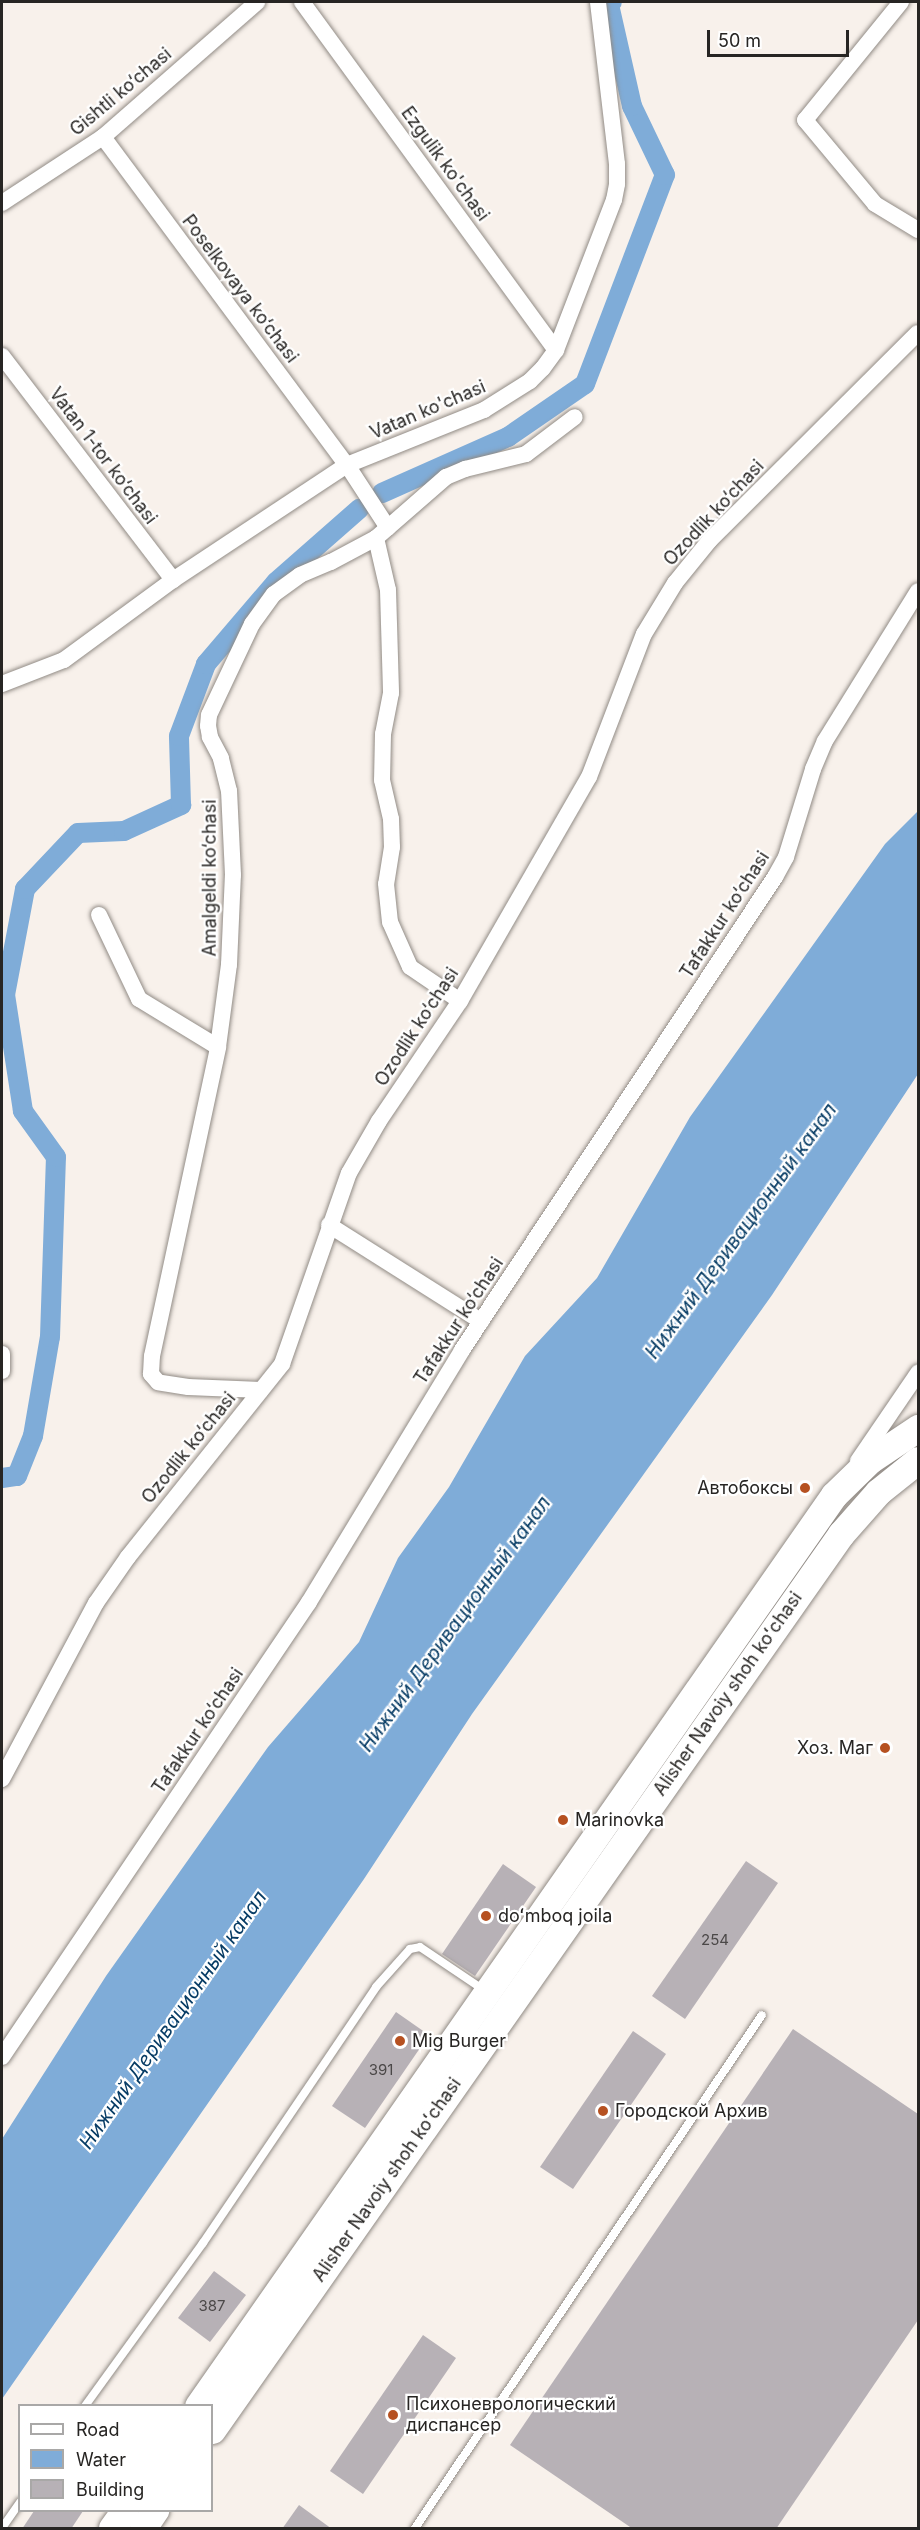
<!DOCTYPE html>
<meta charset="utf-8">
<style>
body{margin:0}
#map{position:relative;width:920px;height:2530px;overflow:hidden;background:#f8f1eb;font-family:Inter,sans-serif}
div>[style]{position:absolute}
.water>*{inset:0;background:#7facd8}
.canal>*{height:20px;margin:-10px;padding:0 10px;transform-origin:10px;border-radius:10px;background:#7facd8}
.building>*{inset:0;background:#b7b1b6}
.roads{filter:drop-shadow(0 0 2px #918b85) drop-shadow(0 0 2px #918b85)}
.lane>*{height:8px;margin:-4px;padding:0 4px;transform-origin:4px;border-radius:4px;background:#fff}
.street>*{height:16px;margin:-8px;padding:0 8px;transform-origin:8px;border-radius:8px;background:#fff}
.primary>*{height:27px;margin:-13.5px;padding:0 13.5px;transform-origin:13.5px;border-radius:13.5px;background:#fff}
.dots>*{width:16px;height:16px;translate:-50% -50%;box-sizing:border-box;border:3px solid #fff;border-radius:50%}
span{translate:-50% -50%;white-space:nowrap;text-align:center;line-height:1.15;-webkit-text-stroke:4.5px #fff;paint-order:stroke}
.number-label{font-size:15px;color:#4b4848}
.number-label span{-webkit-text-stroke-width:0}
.street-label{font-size:18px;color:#272523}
.poi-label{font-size:18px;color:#272523}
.right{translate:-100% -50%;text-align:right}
.left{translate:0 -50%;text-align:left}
.water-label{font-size:20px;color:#073c65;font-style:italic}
.frame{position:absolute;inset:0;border:3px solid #272523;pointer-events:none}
.legend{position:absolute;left:18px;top:2404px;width:195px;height:108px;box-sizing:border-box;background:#fff;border:2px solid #a9a8a7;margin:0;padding:8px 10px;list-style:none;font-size:18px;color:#272523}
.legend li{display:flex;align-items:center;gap:12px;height:30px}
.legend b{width:30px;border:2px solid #a9a8a7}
.scale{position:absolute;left:707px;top:30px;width:142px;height:27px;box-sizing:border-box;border:3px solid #272523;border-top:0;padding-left:8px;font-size:18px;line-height:21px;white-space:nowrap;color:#272523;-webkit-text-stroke:4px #fff;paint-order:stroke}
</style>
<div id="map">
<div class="water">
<div style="clip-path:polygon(918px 811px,918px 1074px,772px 1295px,472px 1714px,364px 1879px,2px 2399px,2px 2139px,106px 1976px,268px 1747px,359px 1642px,398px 1558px,449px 1487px,525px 1356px,597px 1278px,690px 1117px,885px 844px)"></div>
</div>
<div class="canal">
<div style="left:382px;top:493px;width:138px;rotate:-24deg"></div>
<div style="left:508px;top:437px;width:93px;rotate:-34.5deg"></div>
<div style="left:585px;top:384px;width:224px;rotate:-69.1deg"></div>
<div style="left:665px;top:175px;width:76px;rotate:-115.6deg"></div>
<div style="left:632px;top:106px;width:104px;rotate:-102.8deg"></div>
<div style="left:609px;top:5px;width:4px;rotate:-45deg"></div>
<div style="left:2px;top:1478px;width:15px;rotate:-8deg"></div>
<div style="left:17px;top:1476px;width:43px;rotate:-68.2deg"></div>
<div style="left:33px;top:1436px;width:100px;rotate:-80.3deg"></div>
<div style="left:50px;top:1337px;width:180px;rotate:-88.1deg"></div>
<div style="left:56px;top:1157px;width:57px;rotate:-125.7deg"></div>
<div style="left:23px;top:1111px;width:117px;rotate:-98.8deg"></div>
<div style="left:5px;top:995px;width:108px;rotate:-79.3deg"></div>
<div style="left:25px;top:889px;width:77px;rotate:-46.6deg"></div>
<div style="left:78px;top:833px;width:46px;rotate:-2.5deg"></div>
<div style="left:124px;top:831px;width:63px;rotate:-24.5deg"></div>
<div style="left:181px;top:805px;width:69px;rotate:-91.7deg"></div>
<div style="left:179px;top:736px;width:77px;rotate:-69.4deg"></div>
<div style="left:206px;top:664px;width:108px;rotate:-49.5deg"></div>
<div style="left:276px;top:582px;width:111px;rotate:-41.3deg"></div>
</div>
<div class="building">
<div style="clip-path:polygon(746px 1861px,778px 1883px,685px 2019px,652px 1996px)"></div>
<div style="clip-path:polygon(503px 1864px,536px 1887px,475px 1976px,442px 1954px)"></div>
<div style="clip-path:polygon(396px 2012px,429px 2035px,365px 2128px,332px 2106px)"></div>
<div style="clip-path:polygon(793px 2029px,918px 2114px,918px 2320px,776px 2529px,633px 2529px,510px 2445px)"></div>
<div style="clip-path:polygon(633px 2031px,666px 2054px,573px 2189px,540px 2167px)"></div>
<div style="clip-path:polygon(214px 2271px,246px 2295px,210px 2342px,178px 2318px)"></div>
<div style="clip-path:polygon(423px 2335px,456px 2358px,363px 2494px,330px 2471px)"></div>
<div style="clip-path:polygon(299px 2505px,332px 2529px,282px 2529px)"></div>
<div style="clip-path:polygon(34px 2511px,83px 2511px,71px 2529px,22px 2529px)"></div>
</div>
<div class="roads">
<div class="lane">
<div style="left:85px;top:2406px;width:201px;rotate:-54.1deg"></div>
<div style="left:203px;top:2243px;width:309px;rotate:-55.9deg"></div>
<div style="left:376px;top:1987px;width:51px;rotate:-48.2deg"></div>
<div style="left:410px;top:1949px;width:10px;rotate:-11deg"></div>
<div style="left:420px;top:1947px;width:77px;rotate:33.9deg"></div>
<div style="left:2px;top:2528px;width:32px;rotate:-55deg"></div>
<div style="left:415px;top:2528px;width:619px;rotate:-55.93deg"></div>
</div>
<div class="street">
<div style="left:302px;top:2px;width:431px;rotate:53.9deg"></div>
<div style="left:901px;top:2px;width:152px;rotate:129.1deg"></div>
<div style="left:805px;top:120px;width:109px;rotate:50.2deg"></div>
<div style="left:875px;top:204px;width:50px;rotate:31.2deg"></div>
<div style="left:103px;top:137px;width:409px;rotate:53.4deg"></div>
<div style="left:347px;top:465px;width:75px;rotate:56.9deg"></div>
<div style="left:2px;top:203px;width:121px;rotate:-33.2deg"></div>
<div style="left:103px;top:137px;width:205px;rotate:-41.2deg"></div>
<div style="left:2px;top:356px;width:282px;rotate:52.6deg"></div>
<div style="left:376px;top:538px;width:53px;rotate:77deg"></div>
<div style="left:388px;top:590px;width:103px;rotate:88.3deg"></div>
<div style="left:391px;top:693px;width:42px;rotate:101deg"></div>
<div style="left:383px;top:734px;width:46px;rotate:91.2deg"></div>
<div style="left:382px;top:780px;width:40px;rotate:77deg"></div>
<div style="left:391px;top:819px;width:28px;rotate:88deg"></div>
<div style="left:392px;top:847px;width:37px;rotate:99deg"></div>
<div style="left:386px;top:884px;width:38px;rotate:84deg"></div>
<div style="left:390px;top:922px;width:49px;rotate:66deg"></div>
<div style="left:410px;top:967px;width:60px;rotate:34.2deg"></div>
<div style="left:2px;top:684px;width:66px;rotate:-21.2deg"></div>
<div style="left:64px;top:660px;width:135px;rotate:-36.3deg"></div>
<div style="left:173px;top:580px;width:209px;rotate:-33.5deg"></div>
<div style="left:347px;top:465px;width:148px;rotate:-21.9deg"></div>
<div style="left:484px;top:410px;width:54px;rotate:-32.2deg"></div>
<div style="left:530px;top:381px;width:18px;rotate:-45deg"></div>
<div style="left:543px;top:368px;width:22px;rotate:-54deg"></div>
<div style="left:556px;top:350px;width:161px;rotate:-68.9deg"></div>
<div style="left:614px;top:200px;width:16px;rotate:-79deg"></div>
<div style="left:617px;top:184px;width:20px;rotate:-90deg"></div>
<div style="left:617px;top:164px;width:163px;rotate:-96.7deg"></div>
<div style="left:99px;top:915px;width:93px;rotate:64.5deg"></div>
<div style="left:139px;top:999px;width:92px;rotate:31.3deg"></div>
<div style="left:329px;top:1225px;width:180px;rotate:32.3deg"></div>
<div style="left:2px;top:1354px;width:17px;rotate:90deg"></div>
<div style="left:261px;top:1390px;width:73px;rotate:-177.6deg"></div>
<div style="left:188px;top:1387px;width:30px;rotate:-171deg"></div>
<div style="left:158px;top:1382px;width:11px;rotate:-131deg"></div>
<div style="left:151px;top:1374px;width:18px;rotate:-87deg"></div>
<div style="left:152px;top:1356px;width:316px;rotate:-77.9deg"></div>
<div style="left:218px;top:1047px;width:83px;rotate:-82.4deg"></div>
<div style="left:229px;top:965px;width:90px;rotate:-87.5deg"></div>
<div style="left:233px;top:875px;width:84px;rotate:-92.7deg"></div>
<div style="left:229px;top:791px;width:34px;rotate:-104deg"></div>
<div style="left:221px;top:758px;width:24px;rotate:-118deg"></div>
<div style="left:210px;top:737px;width:11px;rotate:-100deg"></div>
<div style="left:208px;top:726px;width:11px;rotate:-85deg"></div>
<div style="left:209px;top:715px;width:101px;rotate:-64.7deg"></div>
<div style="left:252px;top:624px;width:37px;rotate:-54deg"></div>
<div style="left:274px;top:594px;width:32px;rotate:-36deg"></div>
<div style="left:300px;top:575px;width:34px;rotate:-23deg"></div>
<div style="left:331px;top:562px;width:51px;rotate:-28.1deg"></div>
<div style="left:376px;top:538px;width:93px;rotate:-41.1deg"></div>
<div style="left:446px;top:477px;width:21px;rotate:-23deg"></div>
<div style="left:465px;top:469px;width:63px;rotate:-13.8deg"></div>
<div style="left:526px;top:454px;width:61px;rotate:-37.1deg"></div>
<div style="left:858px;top:1461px;width:107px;rotate:-55.7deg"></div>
<div style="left:2px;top:1779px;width:200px;rotate:-61.9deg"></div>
<div style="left:96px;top:1603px;width:56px;rotate:-55.2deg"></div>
<div style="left:128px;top:1557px;width:247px;rotate:-51.4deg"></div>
<div style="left:282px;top:1364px;width:202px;rotate:-70.7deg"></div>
<div style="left:349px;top:1173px;width:60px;rotate:-60deg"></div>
<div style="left:379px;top:1121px;width:145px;rotate:-56deg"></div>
<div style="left:460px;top:1001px;width:258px;rotate:-60.1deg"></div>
<div style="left:589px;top:777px;width:153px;rotate:-69deg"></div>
<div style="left:644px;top:634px;width:60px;rotate:-58.7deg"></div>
<div style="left:675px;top:583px;width:55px;rotate:-50.9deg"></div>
<div style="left:710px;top:540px;width:293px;rotate:-44.9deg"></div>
<div style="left:2px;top:2057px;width:549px;rotate:-55.99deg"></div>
<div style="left:309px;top:1602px;width:295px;rotate:-58.7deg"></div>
<div style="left:462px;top:1350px;width:567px;rotate:-56.51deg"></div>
<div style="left:775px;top:877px;width:23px;rotate:-61deg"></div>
<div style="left:786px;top:857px;width:92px;rotate:-72.9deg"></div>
<div style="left:813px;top:769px;width:30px;rotate:-67deg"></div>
<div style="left:825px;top:741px;width:176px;rotate:-58.2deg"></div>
</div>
<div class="primary">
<div style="left:198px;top:2406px;width:1111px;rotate:-55.08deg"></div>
<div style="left:834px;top:1495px;width:50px;rotate:-44.2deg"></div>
<div style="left:870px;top:1460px;width:58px;rotate:-33.7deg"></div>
<div style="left:212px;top:2430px;width:1095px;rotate:-54.93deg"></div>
<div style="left:841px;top:1534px;width:56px;rotate:-48.6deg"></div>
<div style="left:878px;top:1492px;width:51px;rotate:-38.7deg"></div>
<div style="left:112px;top:2528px;width:22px;rotate:-54deg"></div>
<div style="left:143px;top:2528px;width:22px;rotate:-56deg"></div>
</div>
</div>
<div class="dots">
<div style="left:805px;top:1488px;background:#b65121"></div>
<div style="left:885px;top:1748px;background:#b65121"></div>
<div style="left:563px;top:1820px;background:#b65121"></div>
<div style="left:486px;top:1916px;background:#b65121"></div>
<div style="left:400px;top:2041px;background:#b65121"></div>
<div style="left:603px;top:2111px;background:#b65121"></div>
<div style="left:393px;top:2415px;background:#b65121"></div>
</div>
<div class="number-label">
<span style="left:715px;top:1940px">254</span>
<span style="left:381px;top:2070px">391</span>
<span style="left:212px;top:2306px">387</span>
</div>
<div class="street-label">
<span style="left:121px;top:92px;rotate:-40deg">Gishtli ko‘chasi</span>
<span style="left:445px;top:164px;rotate:54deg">Ezgulik ko'chasi</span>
<span style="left:240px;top:289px;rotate:53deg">Poselkovaya ko‘chasi</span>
<span style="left:428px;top:410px;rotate:-23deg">Vatan ko'chasi</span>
<span style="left:103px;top:456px;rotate:53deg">Vatan 1-tor ko‘chasi</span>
<span style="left:714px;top:513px;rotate:-47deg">Ozodlik ko‘chasi</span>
<span style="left:210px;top:878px;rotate:-90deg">Amalgeldi ko‘chasi</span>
<span style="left:725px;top:915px;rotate:-57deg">Tafakkur ko‘chasi</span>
<span style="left:417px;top:1027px;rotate:-57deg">Ozodlik ko‘chasi</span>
<span style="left:459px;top:1321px;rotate:-57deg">Tafakkur ko‘chasi</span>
<span style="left:189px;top:1448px;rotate:-51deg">Ozodlik ko‘chasi</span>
<span style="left:728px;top:1694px;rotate:-55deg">Alisher Navoiy shoh koʻchasi</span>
<span style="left:198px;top:1731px;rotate:-56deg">Tafakkur ko‘chasi</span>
<span style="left:387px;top:2180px;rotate:-55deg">Alisher Navoiy shoh koʻchasi</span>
</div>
<div class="poi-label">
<span class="right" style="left:793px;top:1488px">Автобоксы</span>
<span class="right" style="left:873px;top:1748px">Хоз. Маг</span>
<span class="left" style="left:575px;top:1820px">Marinovka</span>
<span class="left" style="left:498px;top:1916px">doʻmboq joila</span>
<span class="left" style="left:412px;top:2041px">Mig Burger</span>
<span class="left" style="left:615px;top:2111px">Городской Архив</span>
<span class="left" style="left:406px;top:2415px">Психоневрологический<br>диспансер</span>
</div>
<div class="water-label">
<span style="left:741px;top:1231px;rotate:-54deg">Нижний Деривационный канал</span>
<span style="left:455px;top:1624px;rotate:-54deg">Нижний Деривационный канал</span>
<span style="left:173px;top:2020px;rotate:-55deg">Нижний Деривационный канал</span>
</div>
<div class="frame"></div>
<ul class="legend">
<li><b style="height:8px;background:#fff"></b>Road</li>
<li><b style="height:16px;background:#7facd8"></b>Water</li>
<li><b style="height:16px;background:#b7b1b6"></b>Building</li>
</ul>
<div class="scale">50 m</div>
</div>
